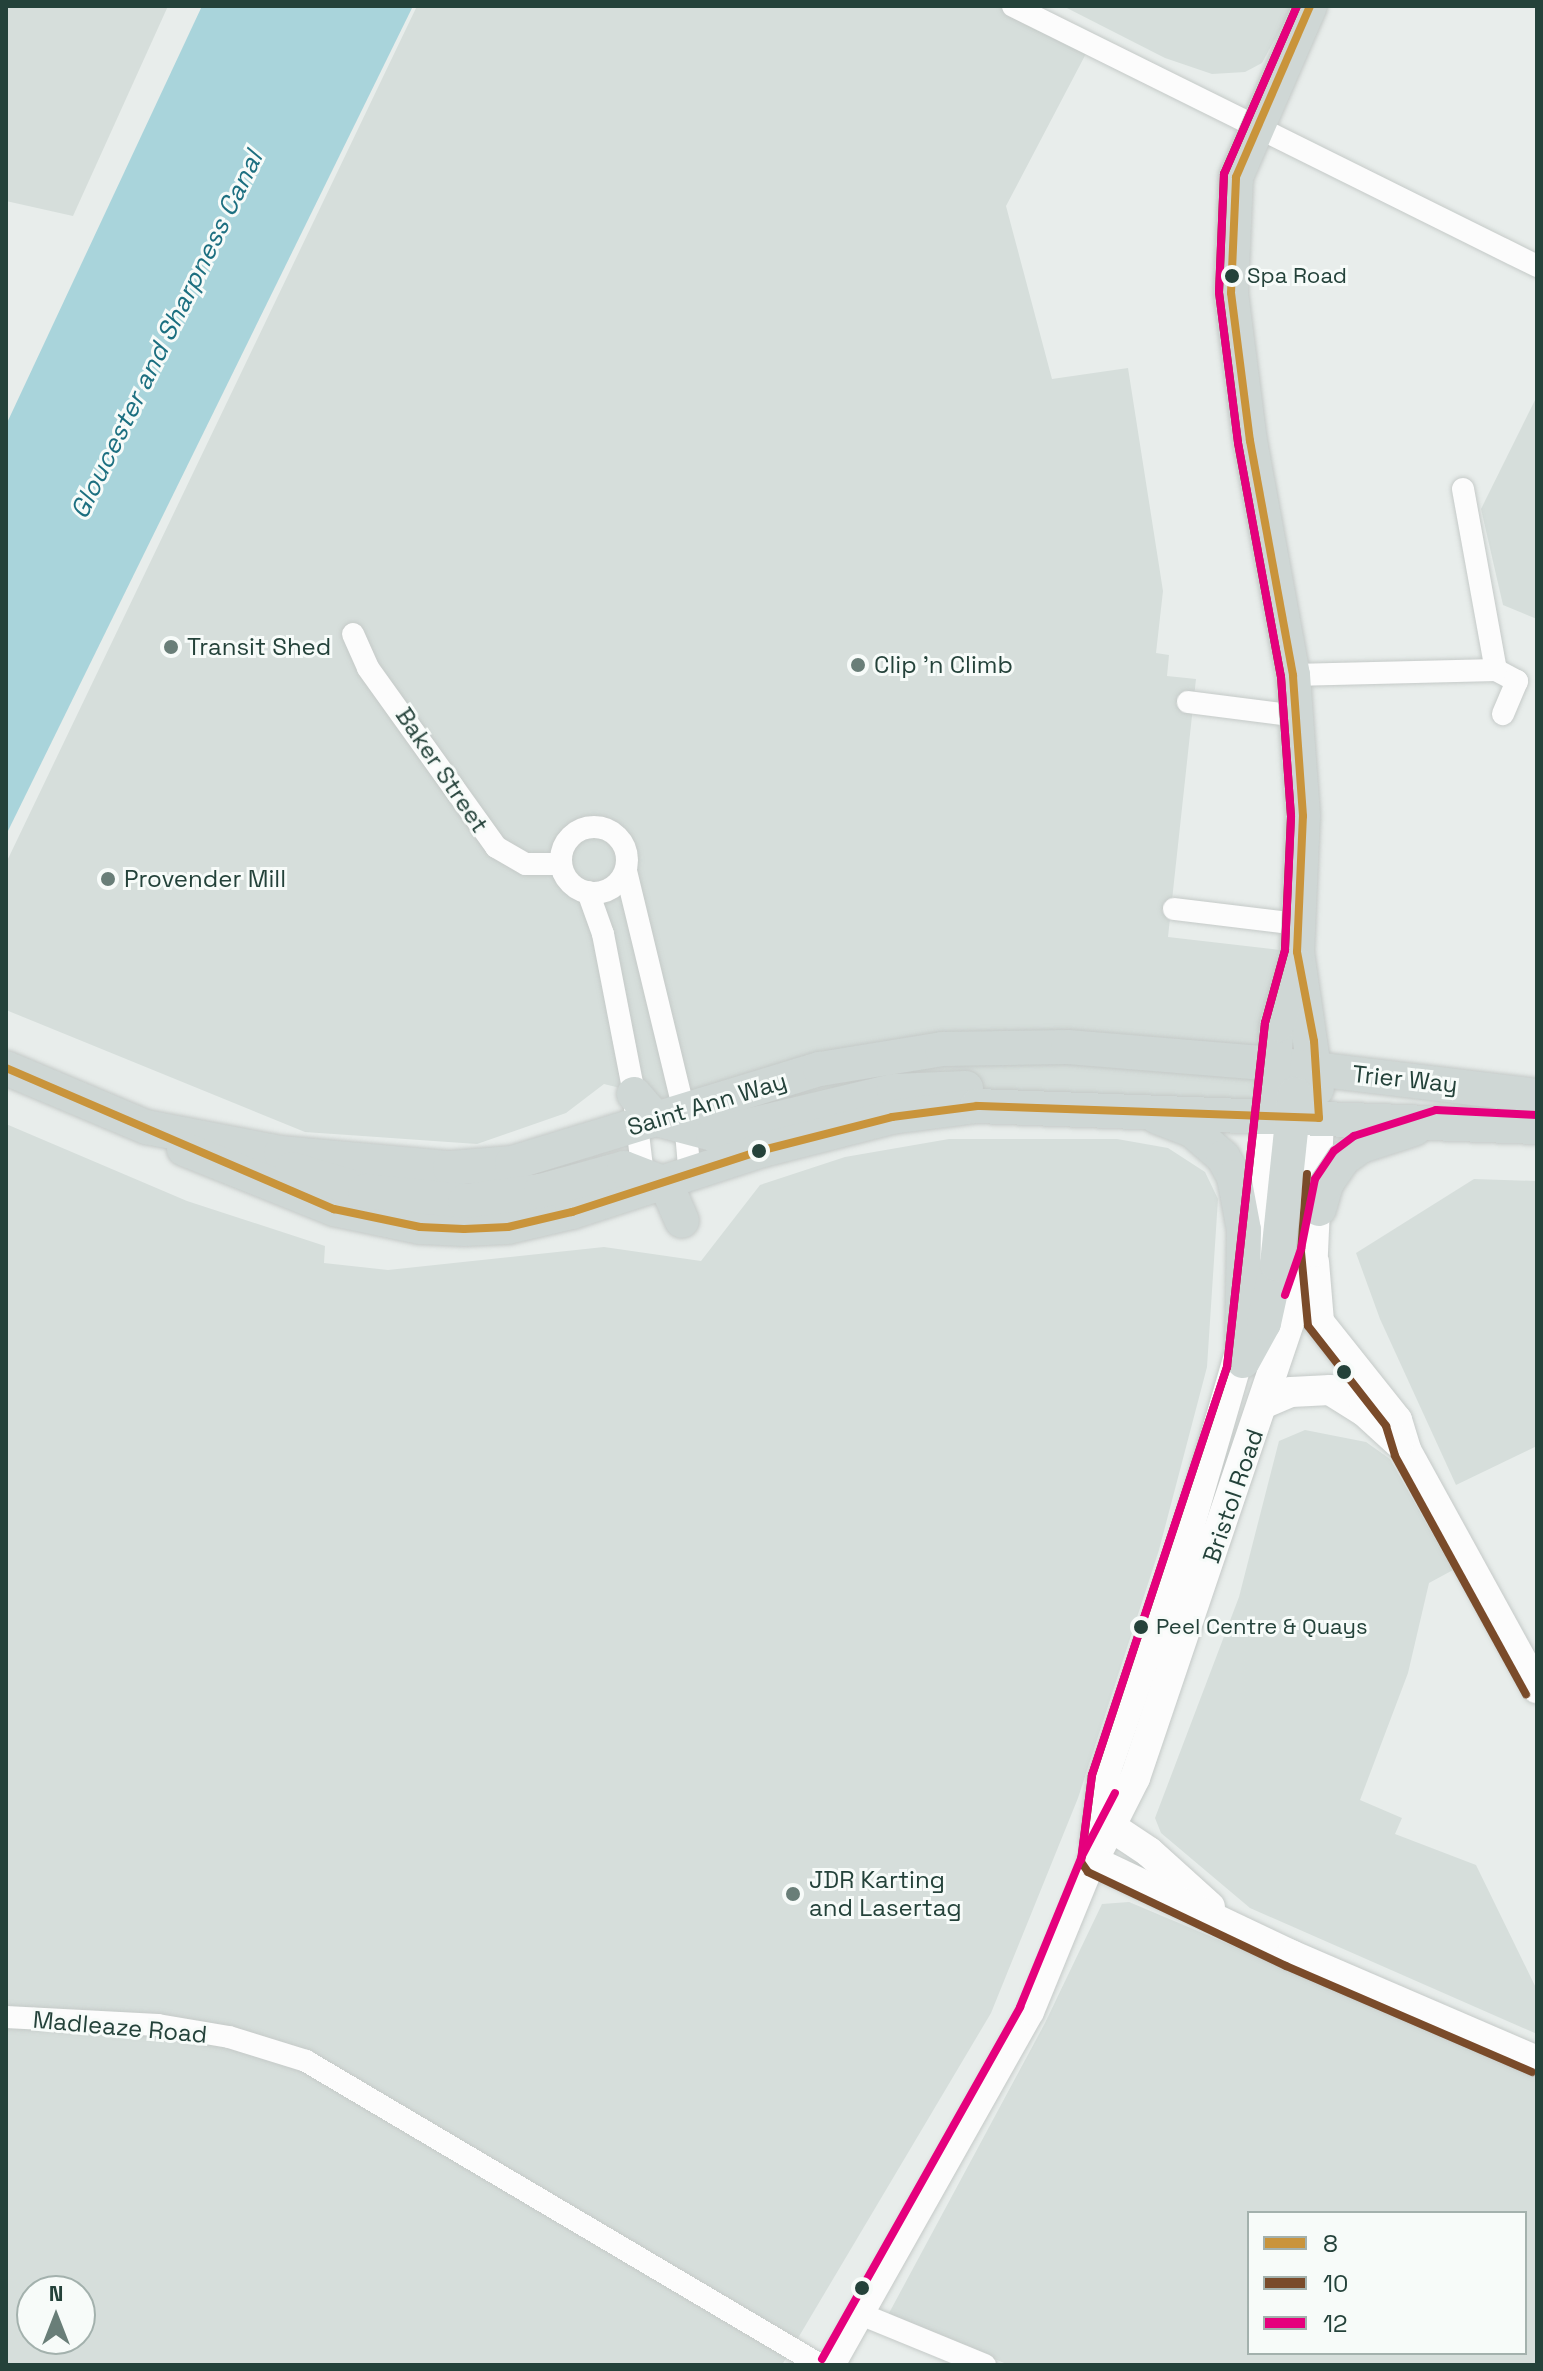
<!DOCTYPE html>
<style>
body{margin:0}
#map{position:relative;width:1543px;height:2371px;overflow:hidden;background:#e8edeb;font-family:"Space Grotesk",sans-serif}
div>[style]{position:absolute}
.built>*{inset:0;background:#d6dedb}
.water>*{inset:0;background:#a9d4db}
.roads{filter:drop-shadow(0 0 2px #c5cac8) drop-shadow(0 0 2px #c5cac8)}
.minor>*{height:22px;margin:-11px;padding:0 11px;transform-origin:11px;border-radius:11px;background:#fcfcfc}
.minor>.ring{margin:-11px;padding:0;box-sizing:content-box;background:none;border:22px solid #fcfcfc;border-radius:50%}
.tertiary>*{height:26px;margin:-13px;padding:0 13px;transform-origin:13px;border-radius:13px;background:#fcfcfc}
.secondary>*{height:30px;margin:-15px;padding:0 15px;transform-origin:15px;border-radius:15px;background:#fcfcfc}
.primary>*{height:34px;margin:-17px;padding:0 17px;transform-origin:17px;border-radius:17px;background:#cfd7d5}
.bus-1>*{height:8px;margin:-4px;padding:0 4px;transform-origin:4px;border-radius:4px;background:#c9943b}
.bus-2>*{height:8px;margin:-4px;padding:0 4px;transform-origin:4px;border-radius:4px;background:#7a4b2a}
.bus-3>*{height:8px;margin:-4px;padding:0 4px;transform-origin:4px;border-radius:4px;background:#e5007d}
.dots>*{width:22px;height:22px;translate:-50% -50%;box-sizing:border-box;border:4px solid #f7fbf9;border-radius:50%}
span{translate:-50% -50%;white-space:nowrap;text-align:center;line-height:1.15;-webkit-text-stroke:6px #f7fbf9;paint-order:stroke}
.bus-label{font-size:22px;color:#24423a}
.left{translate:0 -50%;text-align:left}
.poi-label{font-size:24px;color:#24423a}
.street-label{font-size:24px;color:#24423a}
.water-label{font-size:26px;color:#1c6f80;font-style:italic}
.frame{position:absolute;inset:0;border:8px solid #24423a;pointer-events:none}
.legend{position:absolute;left:1247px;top:2211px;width:280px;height:144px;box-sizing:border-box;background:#f7fbf9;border:2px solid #a3b1ad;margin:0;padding:10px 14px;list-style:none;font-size:24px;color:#24423a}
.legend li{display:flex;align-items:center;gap:16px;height:40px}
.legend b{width:40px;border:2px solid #a3b1ad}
.north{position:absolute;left:16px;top:2275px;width:80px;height:80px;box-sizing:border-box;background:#f7fbf9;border:2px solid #a3b1ad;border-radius:50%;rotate:0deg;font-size:22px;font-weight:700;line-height:32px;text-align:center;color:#24423a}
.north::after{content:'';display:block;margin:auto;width:28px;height:36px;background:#697e78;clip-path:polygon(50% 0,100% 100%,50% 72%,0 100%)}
</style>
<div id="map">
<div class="built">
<div style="clip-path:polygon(6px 6px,168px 6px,73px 216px,6px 201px)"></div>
<div style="clip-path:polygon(417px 6px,1006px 6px,1090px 46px,1006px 206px,1052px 379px,1128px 368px,1163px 591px,1156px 653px,1169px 655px,1167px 676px,1196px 679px,1168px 937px,1297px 952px,1271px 1115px,732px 1116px,604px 1084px,566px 1113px,477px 1144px,305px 1132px,6px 1010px,6px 863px)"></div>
<div style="clip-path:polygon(1063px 6px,1293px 6px,1262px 63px,1245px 72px,1212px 74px,1165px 58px)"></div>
<div style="clip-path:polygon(1537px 396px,1537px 619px,1503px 605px,1481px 509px)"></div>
<div style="clip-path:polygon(evenodd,6px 1124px,187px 1201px,325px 1246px,324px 1263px,388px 1270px,604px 1247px,701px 1261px,760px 1185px,845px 1157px,949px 1139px,1117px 1139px,1168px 1148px,1205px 1172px,1218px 1199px,1207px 1367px,1159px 1550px,1078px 1798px,991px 2013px,782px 2365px,6px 2365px,6px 1124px,32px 2291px,80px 2291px,80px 2339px,32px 2339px,32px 2291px)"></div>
<div style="clip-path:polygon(1474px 1179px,1537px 1181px,1537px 1446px,1456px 1485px,1380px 1319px,1356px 1253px)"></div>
<div style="clip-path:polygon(1305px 1430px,1366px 1442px,1390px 1459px,1453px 1570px,1429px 1583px,1408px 1673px,1360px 1800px,1402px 1818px,1395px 1834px,1476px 1865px,1537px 1990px,1537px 2034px,1250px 1908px,1161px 1833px,1155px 1818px,1239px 1597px,1279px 1441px)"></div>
<div style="clip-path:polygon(evenodd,1129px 1902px,1537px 2074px,1537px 2365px,1009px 2365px,888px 2315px,1045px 2023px,1102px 1904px,1129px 1902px,1249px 2213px,1525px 2213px,1525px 2353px,1249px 2353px,1249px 2213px)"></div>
</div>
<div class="water">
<div style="clip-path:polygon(202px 6px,413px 6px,6px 835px,6px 425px)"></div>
</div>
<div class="roads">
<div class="minor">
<div style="left:1013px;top:6px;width:585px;rotate:26.39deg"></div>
<div style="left:1463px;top:489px;width:184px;rotate:79.7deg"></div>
<div style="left:1496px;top:670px;width:24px;rotate:28deg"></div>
<div style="left:1517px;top:681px;width:36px;rotate:113deg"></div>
<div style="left:353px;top:634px;width:37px;rotate:66deg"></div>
<div style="left:368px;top:668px;width:220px;rotate:54.4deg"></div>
<div style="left:496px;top:847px;width:34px;rotate:30deg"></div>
<div style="left:526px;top:864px;width:35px"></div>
<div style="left:1293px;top:675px;width:203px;rotate:-1.4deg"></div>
<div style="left:1188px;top:702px;width:110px;rotate:7.3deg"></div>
<div class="ring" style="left:561px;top:827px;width:44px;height:44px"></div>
<div style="left:626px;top:871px;width:246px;rotate:76.4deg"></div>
<div style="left:684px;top:1110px;width:67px;rotate:84.9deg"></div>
<div style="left:588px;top:892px;width:45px;rotate:70.3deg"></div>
<div style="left:603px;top:934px;width:152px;rotate:79deg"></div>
<div style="left:632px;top:1083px;width:102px;rotate:83.2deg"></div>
<div style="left:1174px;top:909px;width:125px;rotate:6.9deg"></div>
<div style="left:6px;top:2017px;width:152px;rotate:3deg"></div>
<div style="left:158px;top:2025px;width:72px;rotate:9.6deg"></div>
<div style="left:229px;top:2037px;width:81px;rotate:17.3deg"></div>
<div style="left:306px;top:2061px;width:597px;rotate:30.6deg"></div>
<div style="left:863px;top:2315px;width:132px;rotate:22.3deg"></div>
</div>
<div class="tertiary">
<div style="left:832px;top:2365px;width:405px;rotate:-60.6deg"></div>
<div style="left:1031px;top:2012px;width:163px;rotate:-67.7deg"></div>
</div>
<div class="secondary">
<div style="left:1254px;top:1255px;width:141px;rotate:-83.1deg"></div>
<div style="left:1314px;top:1262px;width:60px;rotate:85.2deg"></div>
<div style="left:1319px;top:1322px;width:125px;rotate:51.5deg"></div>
<div style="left:1397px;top:1420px;width:31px;rotate:73deg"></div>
<div style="left:1406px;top:1450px;width:272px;rotate:61.2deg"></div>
<div style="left:1265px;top:1403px;width:28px;rotate:-23deg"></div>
<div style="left:1291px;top:1392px;width:39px;rotate:-3deg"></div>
<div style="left:1330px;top:1390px;width:40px;rotate:32deg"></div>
<div style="left:1364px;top:1411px;width:47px;rotate:42.4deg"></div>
<div style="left:1098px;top:1818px;width:61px;rotate:33.7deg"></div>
<div style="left:1149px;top:1852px;width:82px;rotate:42deg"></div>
<div style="left:1095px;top:1843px;width:64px;rotate:-82.9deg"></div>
<div style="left:1103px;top:1779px;width:244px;rotate:-70.9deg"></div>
<div style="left:1183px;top:1548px;width:219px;rotate:-73.8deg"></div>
<div style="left:1093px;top:1861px;width:93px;rotate:-63.2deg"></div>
<div style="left:1135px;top:1778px;width:555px;rotate:-71.3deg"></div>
<div style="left:1313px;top:1252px;width:134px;rotate:-87.4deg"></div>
<div style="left:1093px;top:1861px;width:219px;rotate:25.4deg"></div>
<div style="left:1291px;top:1955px;width:268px;rotate:23.3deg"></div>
</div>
<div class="primary">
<div style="left:1310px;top:6px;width:186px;rotate:113.4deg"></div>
<div style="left:1236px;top:177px;width:116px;rotate:92.5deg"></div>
<div style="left:1231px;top:293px;width:149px;rotate:82.7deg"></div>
<div style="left:1250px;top:441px;width:238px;rotate:79.6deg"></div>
<div style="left:1293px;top:675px;width:141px;rotate:85.9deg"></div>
<div style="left:1303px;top:816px;width:136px;rotate:92.5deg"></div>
<div style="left:1297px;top:952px;width:138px;rotate:81.7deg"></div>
<div style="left:6px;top:1068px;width:152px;rotate:22.9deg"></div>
<div style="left:146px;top:1127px;width:137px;rotate:10.9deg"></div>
<div style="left:281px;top:1153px;width:170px;rotate:5.1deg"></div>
<div style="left:450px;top:1168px;width:62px;rotate:-4.6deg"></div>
<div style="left:512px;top:1163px;width:322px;rotate:-17deg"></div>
<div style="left:820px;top:1069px;width:124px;rotate:-9.3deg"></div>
<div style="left:942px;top:1049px;width:126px;rotate:-0.9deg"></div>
<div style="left:1068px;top:1047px;width:206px;rotate:4.7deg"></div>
<div style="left:1273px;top:1064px;width:266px;rotate:6.9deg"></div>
<div style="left:1272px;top:1087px;width:62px;rotate:-85.4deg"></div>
<div style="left:1277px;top:1025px;width:65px;rotate:-73.8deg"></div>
<div style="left:634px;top:1094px;width:33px;rotate:49deg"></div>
<div style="left:656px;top:1119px;width:59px;rotate:14.7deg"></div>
<div style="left:713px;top:1134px;width:186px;rotate:-13.4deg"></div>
<div style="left:894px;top:1091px;width:72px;rotate:-2.4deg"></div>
<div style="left:1157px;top:1117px;width:39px;rotate:21deg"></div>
<div style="left:1193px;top:1131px;width:40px;rotate:41deg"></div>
<div style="left:1223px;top:1157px;width:23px;rotate:61deg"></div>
<div style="left:1234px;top:1177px;width:54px;rotate:79.3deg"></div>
<div style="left:1244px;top:1230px;width:119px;rotate:91deg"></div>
<div style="left:184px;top:1149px;width:162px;rotate:21.8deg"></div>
<div style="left:334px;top:1209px;width:88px;rotate:11.8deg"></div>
<div style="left:420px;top:1227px;width:44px;rotate:2.6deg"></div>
<div style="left:464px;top:1229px;width:44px;rotate:-2.6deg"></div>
<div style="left:508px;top:1227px;width:66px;rotate:-13.2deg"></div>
<div style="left:572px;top:1212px;width:201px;rotate:-18deg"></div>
<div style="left:763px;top:1150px;width:133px;rotate:-14.3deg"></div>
<div style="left:892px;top:1117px;width:86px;rotate:-7.4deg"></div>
<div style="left:977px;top:1106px;width:560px;rotate:2.15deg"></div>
<div style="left:292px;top:1169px;width:76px;rotate:16.8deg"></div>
<div style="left:365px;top:1191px;width:100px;rotate:5.7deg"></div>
<div style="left:465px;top:1201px;width:77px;rotate:-7.5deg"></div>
<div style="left:541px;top:1191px;width:86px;rotate:-15.5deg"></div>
<div style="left:624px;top:1168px;width:45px;rotate:20.9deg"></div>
<div style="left:666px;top:1184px;width:40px;rotate:66.6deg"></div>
<div style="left:1319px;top:1209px;width:26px;rotate:-74deg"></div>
<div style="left:1326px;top:1184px;width:30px;rotate:-56deg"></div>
<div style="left:1343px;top:1159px;width:22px;rotate:-36deg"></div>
<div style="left:1361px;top:1146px;width:56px;rotate:-17.8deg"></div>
<div style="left:1243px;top:1361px;width:43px;rotate:-61.1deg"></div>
<div style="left:1264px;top:1323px;width:60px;rotate:-77.6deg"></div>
<div style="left:1277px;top:1264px;width:171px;rotate:-84deg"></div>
</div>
</div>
<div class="bus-1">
<div style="left:6px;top:1068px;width:357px;rotate:23.3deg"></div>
<div style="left:334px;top:1209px;width:88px;rotate:11.8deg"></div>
<div style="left:420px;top:1227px;width:44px;rotate:2.6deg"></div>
<div style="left:464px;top:1229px;width:44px;rotate:-2.6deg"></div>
<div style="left:508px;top:1227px;width:66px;rotate:-13.2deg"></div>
<div style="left:572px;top:1212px;width:201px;rotate:-18deg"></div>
<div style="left:763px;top:1150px;width:133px;rotate:-14.3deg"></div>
<div style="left:892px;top:1117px;width:86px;rotate:-7.4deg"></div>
<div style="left:977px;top:1106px;width:342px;rotate:2deg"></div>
<div style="left:1319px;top:1118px;width:77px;rotate:-93.7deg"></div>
<div style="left:1314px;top:1041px;width:91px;rotate:-100.8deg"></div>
<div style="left:1297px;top:952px;width:136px;rotate:-87.5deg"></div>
<div style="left:1303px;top:816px;width:141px;rotate:-94.1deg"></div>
<div style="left:1293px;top:675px;width:238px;rotate:-100.4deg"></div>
<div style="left:1250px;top:441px;width:149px;rotate:-97.3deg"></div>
<div style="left:1231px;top:293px;width:116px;rotate:-87.5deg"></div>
<div style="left:1236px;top:177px;width:186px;rotate:-66.6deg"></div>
</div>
<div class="bus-2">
<div style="left:1297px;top:6px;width:183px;rotate:113.5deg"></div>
<div style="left:1224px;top:174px;width:118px;rotate:92.4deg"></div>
<div style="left:1219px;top:292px;width:152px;rotate:82.8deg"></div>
<div style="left:1238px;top:443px;width:238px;rotate:79.6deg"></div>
<div style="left:1281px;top:677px;width:139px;rotate:85.9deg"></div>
<div style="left:1291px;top:816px;width:134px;rotate:92.6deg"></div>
<div style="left:1285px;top:950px;width:76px;rotate:105.3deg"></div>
<div style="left:1265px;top:1023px;width:346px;rotate:96.3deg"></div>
<div style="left:1227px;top:1367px;width:430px;rotate:108.3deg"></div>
<div style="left:1092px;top:1775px;width:88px;rotate:97.2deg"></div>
<div style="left:1081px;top:1862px;width:12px;rotate:55deg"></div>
<div style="left:1088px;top:1872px;width:219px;rotate:25.4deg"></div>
<div style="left:1286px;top:1966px;width:268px;rotate:23.3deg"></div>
<div style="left:1307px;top:1174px;width:78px;rotate:94.4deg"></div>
<div style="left:1301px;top:1252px;width:74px;rotate:84.6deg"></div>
<div style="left:1308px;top:1326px;width:127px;rotate:52deg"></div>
<div style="left:1386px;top:1426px;width:31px;rotate:73deg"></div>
<div style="left:1395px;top:1456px;width:272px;rotate:61.2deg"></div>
</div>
<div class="bus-3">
<div style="left:1285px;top:1295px;width:49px;rotate:-70.8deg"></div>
<div style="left:1301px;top:1249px;width:71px;rotate:-78.7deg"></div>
<div style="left:1315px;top:1179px;width:34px;rotate:-56deg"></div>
<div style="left:1334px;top:1151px;width:25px;rotate:-37deg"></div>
<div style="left:1354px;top:1136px;width:86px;rotate:-17.6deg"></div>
<div style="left:1436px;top:1110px;width:101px;rotate:2.8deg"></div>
<div style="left:1081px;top:1860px;width:86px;rotate:-82.6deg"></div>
<div style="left:1092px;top:1775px;width:430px;rotate:-71.7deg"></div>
<div style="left:1227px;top:1367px;width:346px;rotate:-83.7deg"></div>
<div style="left:1265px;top:1023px;width:76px;rotate:-74.7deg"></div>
<div style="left:1285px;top:950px;width:134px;rotate:-87.4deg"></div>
<div style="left:1291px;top:816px;width:139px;rotate:-94.1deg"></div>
<div style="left:1281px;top:677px;width:238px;rotate:-100.4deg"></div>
<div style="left:1238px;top:443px;width:152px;rotate:-97.2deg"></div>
<div style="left:1219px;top:292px;width:118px;rotate:-87.6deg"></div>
<div style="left:1224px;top:174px;width:183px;rotate:-66.5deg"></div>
<div style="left:822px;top:2359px;width:404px;rotate:-60.6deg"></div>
<div style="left:1020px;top:2007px;width:163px;rotate:-67.7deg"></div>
<div style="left:1082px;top:1856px;width:71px;rotate:-62.4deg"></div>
</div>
<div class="dots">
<div style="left:1232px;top:276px;background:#24423a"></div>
<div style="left:171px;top:647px;background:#697e78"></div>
<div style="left:858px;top:665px;background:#697e78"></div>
<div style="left:108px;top:879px;background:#697e78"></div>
<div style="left:759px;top:1151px;background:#24423a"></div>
<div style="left:1344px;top:1372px;background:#24423a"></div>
<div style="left:1141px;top:1627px;background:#24423a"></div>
<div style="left:793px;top:1894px;background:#697e78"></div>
<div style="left:862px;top:2288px;background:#24423a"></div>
</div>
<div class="bus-label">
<span class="left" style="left:1247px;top:276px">Spa Road</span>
<span class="left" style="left:1156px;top:1627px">Peel Centre &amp; Quays</span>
</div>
<div class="poi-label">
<span class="left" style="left:187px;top:647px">Transit Shed</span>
<span class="left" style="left:874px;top:665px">Clip 'n Climb</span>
<span class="left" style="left:124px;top:879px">Provender Mill</span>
<span class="left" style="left:809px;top:1894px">JDR Karting<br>and Lasertag</span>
</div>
<div class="street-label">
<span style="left:442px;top:770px;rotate:56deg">Baker Street</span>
<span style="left:1405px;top:1079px;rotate:6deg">Trier Way</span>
<span style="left:707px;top:1104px;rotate:-17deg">Saint Ann Way</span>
<span style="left:1233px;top:1496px;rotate:-71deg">Bristol Road</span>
<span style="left:120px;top:2027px;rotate:5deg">Madleaze Road</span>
</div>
<div class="water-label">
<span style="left:167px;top:335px;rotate:-64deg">Gloucester and Sharpness Canal</span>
</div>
<div class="frame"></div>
<ul class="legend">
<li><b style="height:10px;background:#c9943b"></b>8</li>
<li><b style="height:10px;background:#7a4b2a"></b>10</li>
<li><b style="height:10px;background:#e5007d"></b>12</li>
</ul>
<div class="north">N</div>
</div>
